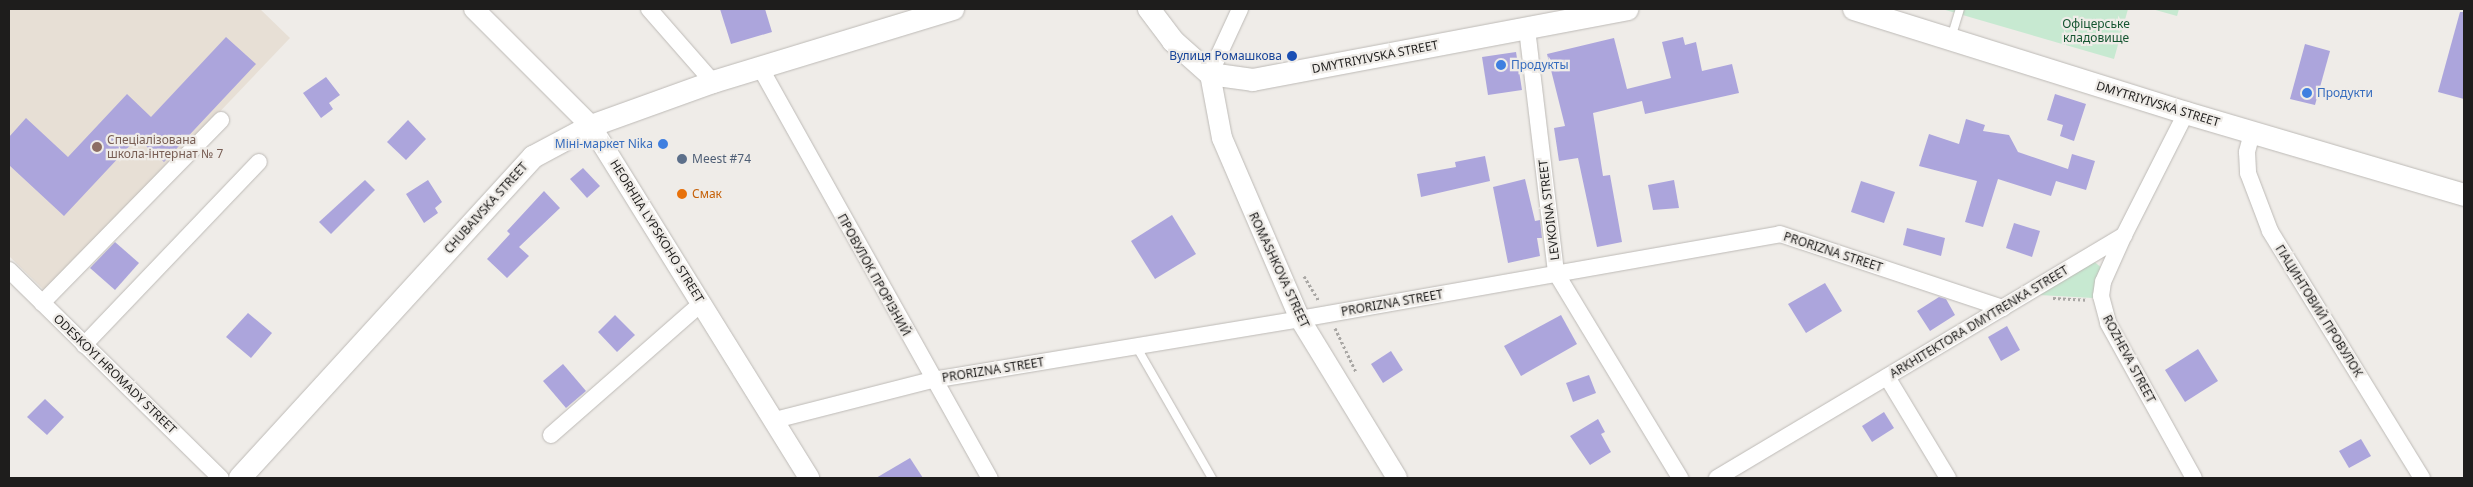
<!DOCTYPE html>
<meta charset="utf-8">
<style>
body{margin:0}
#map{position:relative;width:2473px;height:487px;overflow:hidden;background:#efece8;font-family:"Noto Sans",sans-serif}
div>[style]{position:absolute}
.built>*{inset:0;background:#e7dfd5}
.green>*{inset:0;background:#c7e9d1}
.building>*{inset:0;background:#aca5dc}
.path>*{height:3px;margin-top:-1.5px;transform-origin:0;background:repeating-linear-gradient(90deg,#a9a7a4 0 2.5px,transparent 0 5px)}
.roads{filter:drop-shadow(0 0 1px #bdbab6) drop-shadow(0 0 1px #bdbab6)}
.service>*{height:8px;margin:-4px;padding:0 4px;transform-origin:4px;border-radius:4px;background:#fff}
.minor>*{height:16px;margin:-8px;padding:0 8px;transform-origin:8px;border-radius:8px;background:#fff}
.tertiary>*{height:20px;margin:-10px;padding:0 10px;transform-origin:10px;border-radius:10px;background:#fff}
.secondary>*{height:22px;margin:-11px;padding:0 11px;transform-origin:11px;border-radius:11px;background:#fff}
.dots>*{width:14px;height:14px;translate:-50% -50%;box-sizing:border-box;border:2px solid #efece8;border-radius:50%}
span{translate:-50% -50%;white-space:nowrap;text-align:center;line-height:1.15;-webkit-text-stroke:4.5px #efece8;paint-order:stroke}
.park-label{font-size:12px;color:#155531}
.transit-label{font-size:12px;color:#164399}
.right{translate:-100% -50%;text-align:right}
.street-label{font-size:12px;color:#1e1d1c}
.shop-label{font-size:12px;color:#366cbe}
.left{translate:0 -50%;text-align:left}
.education-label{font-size:12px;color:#785e54}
.service-label{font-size:12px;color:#4e5e75}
.food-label{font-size:12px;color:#c56008}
.frame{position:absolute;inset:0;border:10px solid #1e1d1c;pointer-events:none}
</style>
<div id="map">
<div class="built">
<div style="clip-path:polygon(9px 9px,260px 9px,290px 38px,47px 293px,9px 256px)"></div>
</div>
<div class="green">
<div style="clip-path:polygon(1942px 9px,2128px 9px,2114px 59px)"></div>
<div style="clip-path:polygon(2152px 9px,2179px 9px,2177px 16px)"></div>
<div style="clip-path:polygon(2091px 259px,2103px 269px,2093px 298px,2039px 295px,2036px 289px)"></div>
</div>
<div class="building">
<div style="clip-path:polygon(720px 9px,765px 9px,772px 32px,731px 44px)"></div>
<div style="clip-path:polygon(2460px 12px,2464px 12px,2464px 99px,2438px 92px)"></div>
<div style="clip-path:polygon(226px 37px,256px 64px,164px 162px,137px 138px,64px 216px,9px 165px,9px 137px,26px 118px,68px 157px,127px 94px,151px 117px)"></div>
<div style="clip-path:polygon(1683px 37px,1685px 45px,1696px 42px,1702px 71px,1732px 64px,1739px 93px,1645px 114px,1642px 101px,1593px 113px,1603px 176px,1610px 175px,1622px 242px,1597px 247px,1578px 158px,1559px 161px,1554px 128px,1565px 126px,1547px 54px,1614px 38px,1627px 89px,1671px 78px,1662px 42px)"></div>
<div style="clip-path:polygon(2305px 44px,2330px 51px,2315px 105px,2290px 99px)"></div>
<div style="clip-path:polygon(1516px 52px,1522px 90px,1488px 95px,1482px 57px)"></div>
<div style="clip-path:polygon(326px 77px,340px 95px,329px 103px,333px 109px,321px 118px,303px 93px)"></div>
<div style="clip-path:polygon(2055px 94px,2086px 104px,2074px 141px,2060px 136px,2063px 125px,2047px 120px)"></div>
<div style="clip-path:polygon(1966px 119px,1985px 125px,1983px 131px,2009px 135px,2018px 152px,2068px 169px,2072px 154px,2095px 161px,2086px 190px,2056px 181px,2051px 196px,1998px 179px,1983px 227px,1965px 222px,1977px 181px,1919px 166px,1929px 134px,1959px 144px)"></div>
<div style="clip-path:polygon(408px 120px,426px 139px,406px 160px,387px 142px)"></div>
<div style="clip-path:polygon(1485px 156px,1490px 181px,1421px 197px,1417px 174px,1456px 167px,1455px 162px)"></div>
<div style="clip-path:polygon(583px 168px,600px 186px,587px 198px,570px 179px)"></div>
<div style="clip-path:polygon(1525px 179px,1535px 221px,1540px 220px,1542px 238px,1537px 238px,1540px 256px,1508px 263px,1493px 187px)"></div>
<div style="clip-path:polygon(365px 180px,375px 190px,331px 234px,319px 222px)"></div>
<div style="clip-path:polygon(428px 180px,442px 202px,435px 208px,438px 213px,424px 223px,406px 194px)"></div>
<div style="clip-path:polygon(1674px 180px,1679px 208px,1653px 210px,1648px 185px)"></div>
<div style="clip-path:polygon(1861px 181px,1895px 192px,1884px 223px,1851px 212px)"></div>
<div style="clip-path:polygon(544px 191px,560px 208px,519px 247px,529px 256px,507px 278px,487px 259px,510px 234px,507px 231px)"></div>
<div style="clip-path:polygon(1172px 215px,1196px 254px,1155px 279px,1131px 241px)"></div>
<div style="clip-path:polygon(2014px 223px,2040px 231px,2032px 257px,2006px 248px)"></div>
<div style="clip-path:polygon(1907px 228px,1945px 238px,1941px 256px,1903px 245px)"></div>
<div style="clip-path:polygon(115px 242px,139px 263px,115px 290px,90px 268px)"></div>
<div style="clip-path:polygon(1825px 283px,1842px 311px,1806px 333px,1788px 304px)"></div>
<div style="clip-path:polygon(1939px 297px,1946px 299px,1955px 315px,1930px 331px,1917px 311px)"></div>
<div style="clip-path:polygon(248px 313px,272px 333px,251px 358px,226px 337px)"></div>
<div style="clip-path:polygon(615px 315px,635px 335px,617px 352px,598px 332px)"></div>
<div style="clip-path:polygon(1561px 315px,1577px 344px,1521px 376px,1504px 346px)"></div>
<div style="clip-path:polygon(2007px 326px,2020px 350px,2001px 361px,1988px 337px)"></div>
<div style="clip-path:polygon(2198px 349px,2218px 381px,2185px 402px,2165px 370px)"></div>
<div style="clip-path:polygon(1391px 351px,1403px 370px,1383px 383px,1371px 364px)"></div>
<div style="clip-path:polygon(563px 364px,586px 391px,566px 408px,543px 381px)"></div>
<div style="clip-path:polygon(1589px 375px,1596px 393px,1573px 402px,1566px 383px)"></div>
<div style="clip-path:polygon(45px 399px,64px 417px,47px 435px,27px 417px)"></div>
<div style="clip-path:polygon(1884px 412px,1894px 428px,1872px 442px,1862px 426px)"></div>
<div style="clip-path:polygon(1598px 419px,1605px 432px,1601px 434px,1611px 452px,1590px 465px,1570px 436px)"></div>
<div style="clip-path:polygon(2361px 439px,2371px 456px,2349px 468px,2339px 451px)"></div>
<div style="clip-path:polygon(910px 458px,923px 478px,876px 478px)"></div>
</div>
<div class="path">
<div style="left:1304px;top:276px;width:29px;rotate:59deg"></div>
<div style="left:2053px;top:298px;width:33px;rotate:3deg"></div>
<div style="left:1335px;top:328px;width:49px;rotate:64.5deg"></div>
</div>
<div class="roads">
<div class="service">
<div style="left:1951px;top:38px;width:30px;rotate:-73deg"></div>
<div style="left:1136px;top:346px;width:152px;rotate:60.1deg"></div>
</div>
<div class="minor">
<div style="left:649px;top:9px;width:97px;rotate:48.8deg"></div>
<div style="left:1527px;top:29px;width:246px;rotate:83.2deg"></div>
<div style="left:1556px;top:273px;width:240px;rotate:58.8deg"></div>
<div style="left:761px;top:69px;width:469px;rotate:60.8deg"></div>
<div style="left:1210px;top:74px;width:72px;rotate:-65.2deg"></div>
<div style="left:2186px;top:113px;width:137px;rotate:116.9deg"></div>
<div style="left:2124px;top:235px;width:51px;rotate:114.1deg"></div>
<div style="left:2103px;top:282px;width:14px;rotate:98deg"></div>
<div style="left:2101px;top:296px;width:28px;rotate:75deg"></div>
<div style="left:2108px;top:323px;width:177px;rotate:61deg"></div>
<div style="left:2252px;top:133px;width:20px;rotate:105deg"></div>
<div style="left:2247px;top:152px;width:21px;rotate:87deg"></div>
<div style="left:2248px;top:173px;width:62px;rotate:69.2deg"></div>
<div style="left:2270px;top:231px;width:290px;rotate:58.4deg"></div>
<div style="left:9px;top:270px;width:297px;rotate:44.5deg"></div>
<div style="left:42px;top:303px;width:256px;rotate:-45.6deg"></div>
<div style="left:84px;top:345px;width:253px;rotate:-46.3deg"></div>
<div style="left:1887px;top:377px;width:118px;rotate:58.9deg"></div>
<div style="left:775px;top:420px;width:162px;rotate:-14.3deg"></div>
<div style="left:932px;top:380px;width:373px;rotate:-9.4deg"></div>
<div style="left:1300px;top:319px;width:487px;rotate:-10deg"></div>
<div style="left:1780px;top:234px;width:235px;rotate:18.4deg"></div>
<div style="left:551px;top:435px;width:201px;rotate:-41.2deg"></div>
<div style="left:1717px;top:478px;width:474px;rotate:-30.8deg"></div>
</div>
<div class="tertiary">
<div style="left:474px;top:9px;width:165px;rotate:45deg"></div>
<div style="left:591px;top:126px;width:414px;rotate:58.2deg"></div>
<div style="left:1210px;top:74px;width:65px;rotate:79.4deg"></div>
<div style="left:1222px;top:138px;width:197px;rotate:66.7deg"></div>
<div style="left:1300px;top:319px;width:186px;rotate:58.6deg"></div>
</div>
<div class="secondary">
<div style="left:1149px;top:9px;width:40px;rotate:53deg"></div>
<div style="left:1173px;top:41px;width:50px;rotate:41.7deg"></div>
<div style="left:1210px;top:74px;width:43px;rotate:7.9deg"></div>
<div style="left:1253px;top:80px;width:381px;rotate:-10.7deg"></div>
<div style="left:1854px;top:9px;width:348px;rotate:17.4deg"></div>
<div style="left:2186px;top:113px;width:290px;rotate:16.4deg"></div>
<div style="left:240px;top:478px;width:435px;rotate:-47.6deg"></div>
<div style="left:533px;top:157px;width:66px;rotate:-28.1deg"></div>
<div style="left:591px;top:126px;width:130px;rotate:-19.8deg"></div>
<div style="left:713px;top:82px;width:251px;rotate:-16.9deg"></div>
</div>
</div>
<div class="dots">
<div style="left:1292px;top:56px;background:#1a4fb4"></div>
<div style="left:1501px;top:65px;background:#3f7fe0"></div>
<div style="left:2307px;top:93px;background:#3f7fe0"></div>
<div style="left:663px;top:144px;background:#3f7fe0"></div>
<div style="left:97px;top:147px;background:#8d6e63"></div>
<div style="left:682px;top:159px;background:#5c6f8a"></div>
<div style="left:682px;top:194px;background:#e8710a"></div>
</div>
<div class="park-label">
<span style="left:2096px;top:31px">Офіцерське<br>кладовище</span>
</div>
<div class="transit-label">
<span class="right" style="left:1282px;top:56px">Вулиця Ромашкова</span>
</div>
<div class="street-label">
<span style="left:1375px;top:57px;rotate:-11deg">DMYTRIYIVSKA STREET</span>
<span style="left:2158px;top:104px;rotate:17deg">DMYTRIYIVSKA STREET</span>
<span style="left:486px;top:208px;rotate:-48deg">CHUBAIVSKA STREET</span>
<span style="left:1549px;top:210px;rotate:-97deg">LEVKOINA STREET</span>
<span style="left:657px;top:231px;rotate:58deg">HEORHIIA LYPSKOHO STREET</span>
<span style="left:1833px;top:252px;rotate:18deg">PRORIZNA STREET</span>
<span style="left:1279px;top:270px;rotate:65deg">ROMASHKOVA STREET</span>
<span style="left:874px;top:275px;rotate:61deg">ПРОВУЛОК ПРОРІЗНИЙ</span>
<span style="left:1392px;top:303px;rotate:-10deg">PRORIZNA STREET</span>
<span style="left:2319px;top:311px;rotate:58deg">ГІАЦИНТОВИЙ ПРОВУЛОК</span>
<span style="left:1979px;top:322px;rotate:-31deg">ARKHITEKTORA DMYTRENKA STREET</span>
<span style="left:2129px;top:359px;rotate:62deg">ROZHEVA STREET</span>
<span style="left:993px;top:370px;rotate:-9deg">PRORIZNA STREET</span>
<span style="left:115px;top:374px;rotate:44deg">ODESKOYI HROMADY STREET</span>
</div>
<div class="shop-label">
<span class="left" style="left:1511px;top:65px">Продукты</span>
<span class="left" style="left:2317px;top:93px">Продукти</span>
<span class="right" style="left:653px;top:144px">Міні-маркет Nika</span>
</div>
<div class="education-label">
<span class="left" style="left:107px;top:147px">Спеціалізована<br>школа-інтернат № 7</span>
</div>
<div class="service-label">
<span class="left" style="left:692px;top:159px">Meest #74</span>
</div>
<div class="food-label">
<span class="left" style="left:692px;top:194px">Смак</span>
</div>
<div class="frame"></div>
</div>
